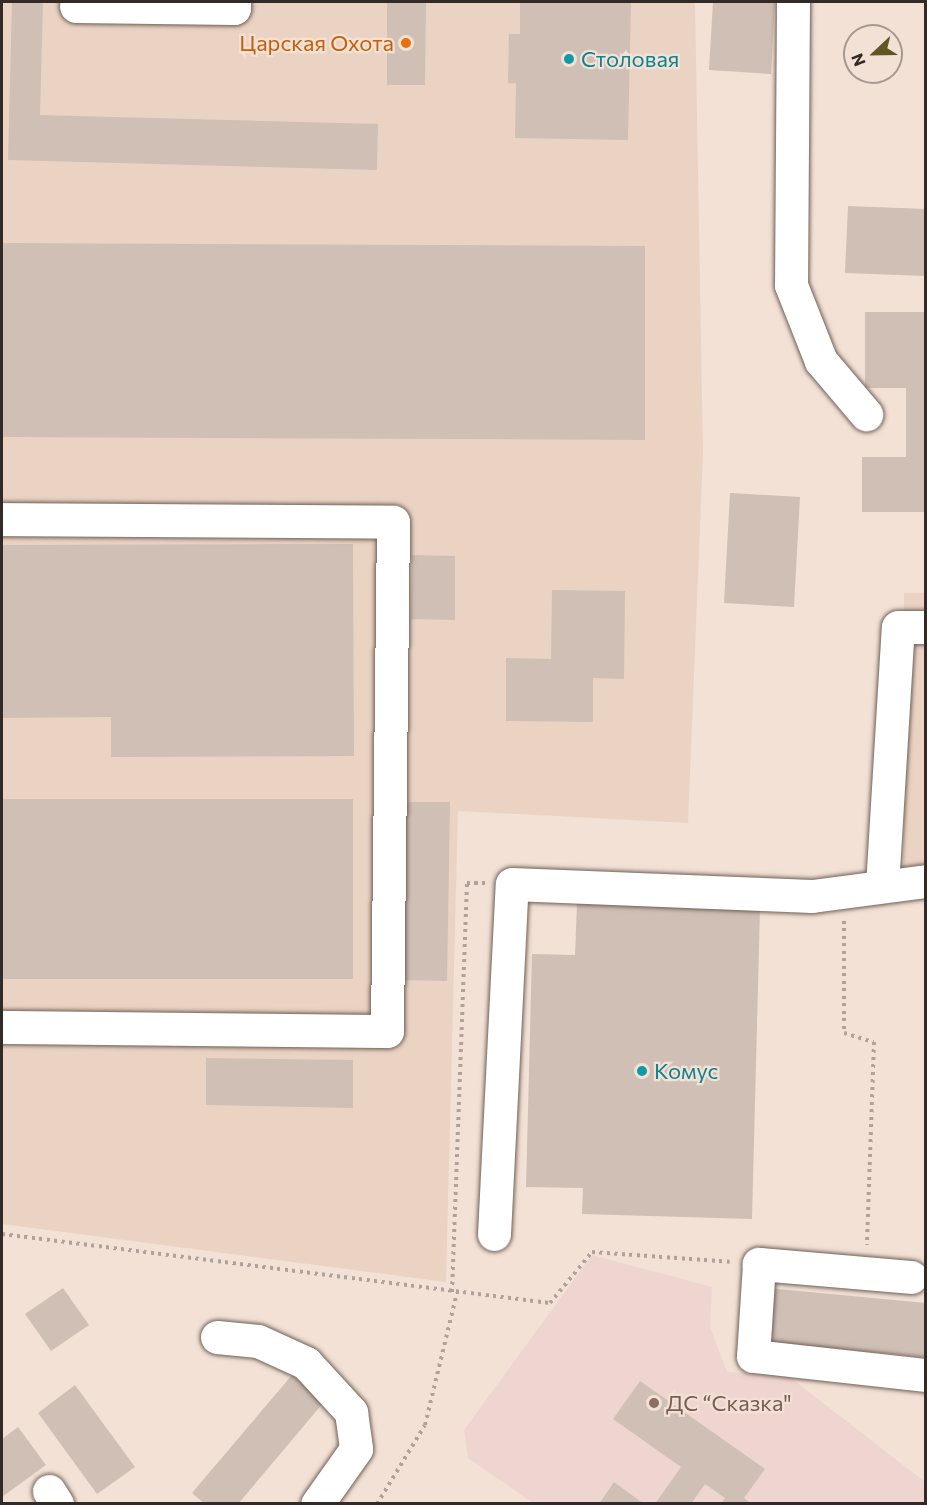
<!DOCTYPE html>
<meta charset="utf-8">
<style>
body{margin:0}
#map{position:relative;width:927px;height:1505px;overflow:hidden;background:#f3e1d6;font-family:Commissioner,sans-serif}
div>[style]{position:absolute}
.built>*{inset:0;background:#ebd3c4}
.education>*{inset:0;background:#eed5cf}
.building>*{inset:0;background:#d0bfb5}
.path>*{height:4px;margin-top:-2px;transform-origin:0;background:repeating-linear-gradient(90deg,#b0a29a 0 3px,transparent 0 7.5px)}
.roads{filter:drop-shadow(0 0 2px #6f6056) drop-shadow(0 0 2px #6f6056)}
.minor>*{height:33px;margin:-16.5px;padding:0 16.5px;transform-origin:16.5px;border-radius:16.5px;background:#fff}
.dots>*{width:16px;height:16px;translate:-50% -50%;box-sizing:border-box;border:3px solid #f3e1d6;border-radius:50%}
span{translate:-50% -50%;white-space:nowrap;text-align:center;line-height:1.15;-webkit-text-stroke:4.5px #f3e1d6;paint-order:stroke}
.food-label{font-size:22px;color:#c56008}
.right{translate:-100% -50%;text-align:right}
.culture-label{font-size:22px;color:#0d838f}
.left{translate:0 -50%;text-align:left}
.education-label{font-size:22px;color:#785e54}
.frame{position:absolute;inset:0;border:3px solid #312a26;pointer-events:none}
.north{position:absolute;left:843px;top:24px;width:60px;height:60px;box-sizing:border-box;background:#f3e1d6;border:2px solid #a59890;border-radius:50%;rotate:248deg;font-size:16px;font-weight:700;line-height:24px;text-align:center;color:#312a26}
.north::after{content:'';display:block;margin:auto;width:21px;height:27px;background:#615723;clip-path:polygon(50% 0,100% 100%,50% 72%,0 100%)}
</style>
<div id="map">
<div class="built">
<div style="clip-path:polygon(2px 2px,695px 2px,703px 453px,688px 823px,458px 811px,446px 1282px,2px 1224px)"></div>
<div style="clip-path:polygon(904px 593px,926px 593px,925px 897px,904px 899px)"></div>
</div>
<div class="education">
<div style="clip-path:polygon(592px 1255px,712px 1287px,710px 1327px,727px 1372px,787px 1375px,925px 1482px,925px 1503px,533px 1503px,468px 1458px,464px 1430px)"></div>
</div>
<div class="building">
<div style="clip-path:polygon(12px 2px,43px 2px,40px 115px,378px 124px,377px 170px,8px 160px)"></div>
<div style="clip-path:polygon(387px 2px,426px 2px,425px 85px,387px 85px)"></div>
<div style="clip-path:polygon(520px 2px,631px 2px,628px 140px,515px 138px,516px 83px,508px 83px,509px 34px,520px 34px)"></div>
<div style="clip-path:polygon(713px 2px,775px 2px,771px 74px,709px 70px)"></div>
<div style="clip-path:polygon(848px 206px,926px 209px,926px 276px,845px 273px)"></div>
<div style="clip-path:polygon(2px 243px,645px 246px,645px 440px,2px 437px)"></div>
<div style="clip-path:polygon(865px 312px,926px 312px,926px 512px,862px 512px,862px 457px,906px 457px,906px 388px,865px 388px)"></div>
<div style="clip-path:polygon(730px 493px,800px 497px,794px 607px,724px 603px)"></div>
<div style="clip-path:polygon(353px 544px,354px 756px,111px 757px,111px 717px,2px 718px,2px 545px)"></div>
<div style="clip-path:polygon(412px 555px,455px 556px,455px 620px,411px 619px)"></div>
<div style="clip-path:polygon(552px 590px,625px 591px,624px 679px,593px 678px,593px 722px,506px 721px,506px 658px,551px 659px)"></div>
<div style="clip-path:polygon(2px 799px,353px 799px,353px 979px,2px 979px)"></div>
<div style="clip-path:polygon(404px 802px,450px 802px,447px 981px,401px 980px)"></div>
<div style="clip-path:polygon(577px 903px,760px 909px,752px 1219px,582px 1214px,583px 1188px,526px 1187px,532px 954px,575px 955px)"></div>
<div style="clip-path:polygon(206px 1058px,353px 1060px,353px 1108px,206px 1105px)"></div>
<div style="clip-path:polygon(63px 1288px,89px 1325px,51px 1351px,25px 1314px)"></div>
<div style="clip-path:polygon(767px 1288px,926px 1303px,926px 1357px,762px 1342px)"></div>
<div style="clip-path:polygon(292px 1375px,324px 1402px,238px 1504px,205px 1504px,192px 1493px)"></div>
<div style="clip-path:polygon(640px 1381px,765px 1469px,744px 1498px,752px 1504px,721px 1504px,725px 1498px,705px 1484px,691px 1504px,655px 1504px,681px 1467px,613px 1419px)"></div>
<div style="clip-path:polygon(75px 1385px,135px 1467px,97px 1494px,38px 1413px)"></div>
<div style="clip-path:polygon(18px 1427px,46px 1465px,2px 1497px,2px 1439px)"></div>
<div style="clip-path:polygon(614px 1482px,644px 1504px,599px 1504px)"></div>
</div>
<div class="path">
<div style="left:844px;top:921px;width:112px;rotate:90deg"></div>
<div style="left:844px;top:1033px;width:31px;rotate:17deg"></div>
<div style="left:874px;top:1042px;width:203px;rotate:92deg"></div>
<div style="left:2px;top:1234px;width:552px;rotate:7.18deg"></div>
<div style="left:550px;top:1303px;width:66px;rotate:-50.5deg"></div>
<div style="left:592px;top:1252px;width:138px;rotate:4.1deg"></div>
<div style="left:452px;top:1292px;width:409px;rotate:-87.9deg"></div>
<div style="left:467px;top:883px;width:18px"></div>
<div style="left:377px;top:1504px;width:92px;rotate:-58.7deg"></div>
<div style="left:425px;top:1425px;width:136px;rotate:-76.4deg"></div>
</div>
<div class="roads">
<div class="minor">
<div style="left:793px;top:2px;width:283px;rotate:90.4deg"></div>
<div style="left:791px;top:285px;width:82px;rotate:68.5deg"></div>
<div style="left:821px;top:361px;width:70px;rotate:49.7deg"></div>
<div style="left:76px;top:6px;width:158px;rotate:0.7deg"></div>
<div style="left:234px;top:8px;width:6px;rotate:-90deg"></div>
<div style="left:2px;top:519px;width:391px;rotate:0.4deg"></div>
<div style="left:393px;top:522px;width:509px;rotate:90.68deg"></div>
<div style="left:387px;top:1031px;width:385px;rotate:-179.4deg"></div>
<div style="left:882px;top:886px;width:259px;rotate:-86.5deg"></div>
<div style="left:898px;top:627px;width:28px"></div>
<div style="left:494px;top:1234px;width:350px;rotate:-87.1deg"></div>
<div style="left:512px;top:884px;width:300px;rotate:2.3deg"></div>
<div style="left:812px;top:896px;width:115px;rotate:-7.5deg"></div>
<div style="left:911px;top:1277px;width:153px;rotate:-175.1deg"></div>
<div style="left:759px;top:1264px;width:92px;rotate:93.7deg"></div>
<div style="left:753px;top:1356px;width:174px;rotate:6.3deg"></div>
<div style="left:217px;top:1337px;width:41px;rotate:5.6deg"></div>
<div style="left:258px;top:1341px;width:53px;rotate:24.6deg"></div>
<div style="left:306px;top:1363px;width:67px;rotate:47.4deg"></div>
<div style="left:351px;top:1412px;width:37px;rotate:82deg"></div>
<div style="left:356px;top:1449px;width:67px;rotate:125.3deg"></div>
<div style="left:49px;top:1491px;width:15px;rotate:58deg"></div>
</div>
</div>
<div class="dots">
<div style="left:406px;top:43px;background:#e8710a"></div>
<div style="left:569px;top:59px;background:#0f9aa8"></div>
<div style="left:642px;top:1071px;background:#0f9aa8"></div>
<div style="left:654px;top:1403px;background:#8d6e63"></div>
</div>
<div class="food-label">
<span class="right" style="left:394px;top:43px">Царская Охота</span>
</div>
<div class="culture-label">
<span class="left" style="left:581px;top:59px">Столовая</span>
<span class="left" style="left:654px;top:1071px">Комус</span>
</div>
<div class="education-label">
<span class="left" style="left:666px;top:1403px">ДС “Сказка"</span>
</div>
<div class="frame"></div>
<div class="north">N</div>
</div>
